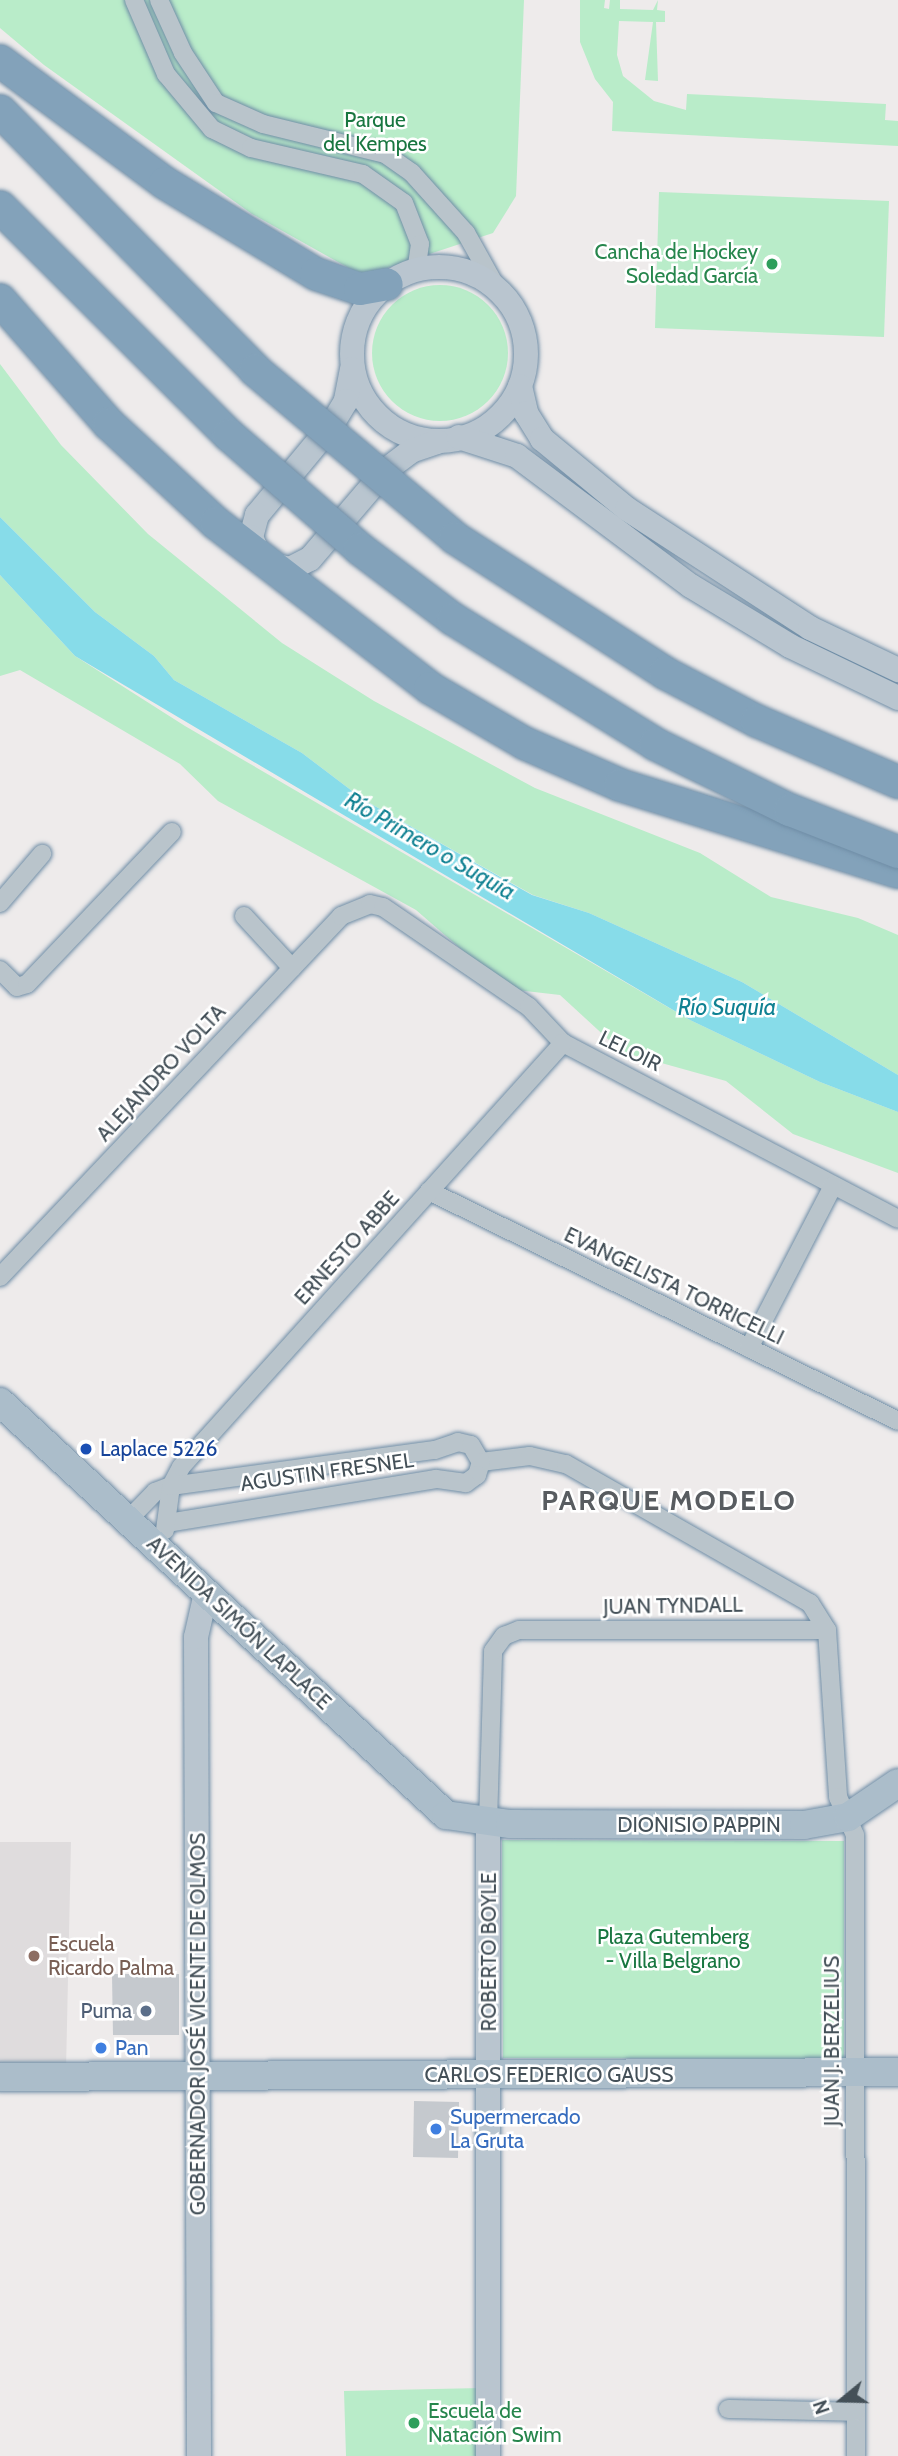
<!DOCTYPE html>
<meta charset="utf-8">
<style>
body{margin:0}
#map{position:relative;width:898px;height:2456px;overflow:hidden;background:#eeebeb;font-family:Cabin,sans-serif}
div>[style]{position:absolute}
.education>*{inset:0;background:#dfdcdd}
.green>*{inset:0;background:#b9ecc9}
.round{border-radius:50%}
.water>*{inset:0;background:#87dce9}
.building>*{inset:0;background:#c5c9ce}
.roads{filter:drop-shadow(0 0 2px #6f8da6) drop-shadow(0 0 2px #6f8da6)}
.street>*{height:18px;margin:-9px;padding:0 9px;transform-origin:9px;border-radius:9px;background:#b9c4cb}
.secondary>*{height:24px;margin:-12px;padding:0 12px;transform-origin:12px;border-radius:12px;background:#b9c5cf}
.secondary>.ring{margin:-12px;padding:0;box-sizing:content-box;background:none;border:24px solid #b9c5cf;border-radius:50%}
.primary>*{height:28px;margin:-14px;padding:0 14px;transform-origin:14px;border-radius:14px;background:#abbdca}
.highway>*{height:32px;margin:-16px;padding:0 16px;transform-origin:16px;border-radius:16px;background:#83a2ba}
.bridges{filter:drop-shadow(0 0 2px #6f8da6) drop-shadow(0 0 2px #6f8da6)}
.highway-bridge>*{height:32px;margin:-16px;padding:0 16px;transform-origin:16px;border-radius:16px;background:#83a2ba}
.dots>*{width:19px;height:19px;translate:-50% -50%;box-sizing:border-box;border:4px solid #fff;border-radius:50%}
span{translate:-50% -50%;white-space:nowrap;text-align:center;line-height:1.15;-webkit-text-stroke:5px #fff;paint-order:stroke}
.park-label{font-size:21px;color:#187640}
.leisure-label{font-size:21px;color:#27864d}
.right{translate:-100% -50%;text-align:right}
.left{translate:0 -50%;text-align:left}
.street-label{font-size:21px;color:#445058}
.transit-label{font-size:21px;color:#164399}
.education-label{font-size:21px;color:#785e54}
.service-label{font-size:21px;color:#4e5e75}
.shop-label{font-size:21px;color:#366cbe}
.water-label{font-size:23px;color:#0f8192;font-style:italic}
.district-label{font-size:28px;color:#585c60;font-weight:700;letter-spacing:2px}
.north{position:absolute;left:807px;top:2365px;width:70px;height:70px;-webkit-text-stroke:5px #fff;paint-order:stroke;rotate:251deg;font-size:19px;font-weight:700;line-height:28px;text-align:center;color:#445058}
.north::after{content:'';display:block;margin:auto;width:24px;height:32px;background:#445058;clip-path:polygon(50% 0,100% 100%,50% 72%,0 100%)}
</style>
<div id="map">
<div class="education">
<div style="clip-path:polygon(0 1842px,71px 1842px,66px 2070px,0 2070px)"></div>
</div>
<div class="green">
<div style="clip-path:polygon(0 0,524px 0,516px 196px,493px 233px,363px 276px,252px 214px,44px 65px,0 28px)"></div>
<div style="clip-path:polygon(580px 0,605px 0,604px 8px,609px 9px,610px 0,620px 0,620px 9px,653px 10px,658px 0,657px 10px,665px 11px,665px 22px,656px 22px,658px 81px,645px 80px,653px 22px,619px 21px,617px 55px,623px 76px,654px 101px,686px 110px,687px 94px,886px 104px,885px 120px,898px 121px,898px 146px,612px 131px,613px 102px,595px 79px,580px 42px)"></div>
<div style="clip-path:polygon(659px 192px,889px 201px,884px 337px,655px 328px)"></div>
<div class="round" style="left:372px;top:285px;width:136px;height:136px"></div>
<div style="clip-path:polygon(0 364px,61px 445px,148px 534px,282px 643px,374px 701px,535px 788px,700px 853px,771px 897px,858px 918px,898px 935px,898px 1075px,742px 982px,589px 913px,533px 895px,364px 800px,302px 753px,174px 680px,154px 656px,95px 612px,0 517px)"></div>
<div style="clip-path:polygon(0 575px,75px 656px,185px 726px,690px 1020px,820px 1082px,898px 1112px,898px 1173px,793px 1134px,726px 1081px,622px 1052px,560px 995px,507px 989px,416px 910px,218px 801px,180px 764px,20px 670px,0 676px)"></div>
<div style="clip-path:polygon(502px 1840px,844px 1841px,844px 2059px,503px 2058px)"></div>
<div style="clip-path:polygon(481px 2388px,483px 2456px,346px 2456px,344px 2391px)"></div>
</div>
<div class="water">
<div style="clip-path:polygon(0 517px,95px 612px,154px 656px,174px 680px,302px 753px,364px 800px,532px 895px,589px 913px,742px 982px,898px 1075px,898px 1112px,820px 1082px,690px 1020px,75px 656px,0 575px)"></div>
</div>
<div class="building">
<div style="clip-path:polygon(112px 1974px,179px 1974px,179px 2035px,113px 2035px)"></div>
<div style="clip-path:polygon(414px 2101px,459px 2102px,458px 2158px,413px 2157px)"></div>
</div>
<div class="roads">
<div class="street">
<div style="left:134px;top:0;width:81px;rotate:66.6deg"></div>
<div style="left:166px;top:74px;width:72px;rotate:50.1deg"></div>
<div style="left:212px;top:129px;width:43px;rotate:26deg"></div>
<div style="left:251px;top:148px;width:115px;rotate:13.1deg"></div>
<div style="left:363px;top:174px;width:50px;rotate:35.3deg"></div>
<div style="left:404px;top:203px;width:44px;rotate:68.7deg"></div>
<div style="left:420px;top:244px;width:27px;rotate:98deg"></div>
<div style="left:159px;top:0;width:58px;rotate:65.6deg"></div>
<div style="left:183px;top:53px;width:60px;rotate:56.6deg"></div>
<div style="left:216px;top:103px;width:51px;rotate:24.1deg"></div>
<div style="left:263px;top:124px;width:126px;rotate:13.8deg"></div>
<div style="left:385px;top:154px;width:33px;rotate:35deg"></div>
<div style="left:412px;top:173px;width:81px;rotate:48deg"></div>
<div style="left:466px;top:233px;width:62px;rotate:60.9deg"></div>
<div style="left:0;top:903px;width:65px;rotate:-49.4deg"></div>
<div style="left:244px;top:916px;width:71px;rotate:47.3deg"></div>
<div style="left:0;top:970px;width:24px;rotate:45deg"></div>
<div style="left:17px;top:987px;width:10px;rotate:-17deg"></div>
<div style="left:27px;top:984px;width:210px;rotate:-46.4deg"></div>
<div style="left:429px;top:1191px;width:522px;rotate:26.12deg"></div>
<div style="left:0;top:1277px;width:497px;rotate:-46.6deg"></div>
<div style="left:341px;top:916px;width:31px;rotate:-22deg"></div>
<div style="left:370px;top:904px;width:13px;rotate:13deg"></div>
<div style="left:383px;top:907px;width:177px;rotate:34.4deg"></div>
<div style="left:529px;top:1007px;width:50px;rotate:46.6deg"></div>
<div style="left:563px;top:1043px;width:378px;rotate:27.7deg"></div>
<div style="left:749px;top:1348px;width:182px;rotate:-62.6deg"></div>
<div style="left:481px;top:1462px;width:49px;rotate:-7deg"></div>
<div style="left:530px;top:1456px;width:37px;rotate:13deg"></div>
<div style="left:566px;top:1464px;width:281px;rotate:29.7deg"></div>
<div style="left:810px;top:1603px;width:32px;rotate:58deg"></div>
<div style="left:827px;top:1630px;width:167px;rotate:86.2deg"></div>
<div style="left:838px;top:1797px;width:42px;rotate:65.9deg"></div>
<div style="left:855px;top:1835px;width:621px;rotate:89.91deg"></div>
<div style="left:128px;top:1520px;width:39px;rotate:-46deg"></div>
<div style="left:155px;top:1492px;width:17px;rotate:-21deg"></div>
<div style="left:171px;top:1486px;width:266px;rotate:-7.8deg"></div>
<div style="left:435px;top:1450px;width:24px;rotate:-19deg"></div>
<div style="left:458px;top:1442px;width:13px;rotate:13deg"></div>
<div style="left:471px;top:1445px;width:20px;rotate:60deg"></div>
<div style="left:481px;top:1462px;width:14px;rotate:107deg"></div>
<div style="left:477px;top:1475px;width:14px;rotate:144deg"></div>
<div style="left:466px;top:1483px;width:30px;rotate:-172deg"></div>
<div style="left:436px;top:1479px;width:273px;rotate:170.7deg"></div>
<div style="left:165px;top:1530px;width:44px;rotate:-82.2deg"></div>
<div style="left:171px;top:1486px;width:21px;rotate:-62deg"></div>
<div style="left:181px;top:1467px;width:571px;rotate:-47.98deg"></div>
<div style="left:488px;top:1823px;width:172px;rotate:-88.3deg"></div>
<div style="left:493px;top:1651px;width:19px;rotate:-54deg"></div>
<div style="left:504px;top:1636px;width:16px;rotate:-22deg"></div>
<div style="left:519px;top:1630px;width:308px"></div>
<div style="left:728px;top:2409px;width:128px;rotate:1.3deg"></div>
</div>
<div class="secondary">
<div class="ring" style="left:352px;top:267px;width:150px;height:150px"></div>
<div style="left:352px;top:369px;width:33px;rotate:101deg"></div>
<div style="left:346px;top:401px;width:29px;rotate:121deg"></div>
<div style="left:331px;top:426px;width:116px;rotate:129.7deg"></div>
<div style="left:257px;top:515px;width:23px;rotate:105deg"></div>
<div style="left:251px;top:537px;width:28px;rotate:67deg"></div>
<div style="left:262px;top:563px;width:29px;rotate:12deg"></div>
<div style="left:290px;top:569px;width:22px;rotate:-27deg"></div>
<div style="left:310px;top:559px;width:117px;rotate:-49.5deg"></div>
<div style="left:386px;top:470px;width:31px;rotate:-37deg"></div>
<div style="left:411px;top:451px;width:28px;rotate:-19deg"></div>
<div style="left:520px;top:386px;width:28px;rotate:77deg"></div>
<div style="left:526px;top:413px;width:31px;rotate:58deg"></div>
<div style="left:542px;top:439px;width:110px;rotate:39.5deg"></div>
<div style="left:627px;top:509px;width:218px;rotate:33deg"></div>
<div style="left:810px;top:628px;width:98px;rotate:25.5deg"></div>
<div style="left:459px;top:437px;width:61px;rotate:18.1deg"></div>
<div style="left:517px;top:456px;width:217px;rotate:36.8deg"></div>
<div style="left:691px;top:586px;width:116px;rotate:31.2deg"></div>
<div style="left:790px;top:646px;width:120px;rotate:25.7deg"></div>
<div style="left:488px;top:1823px;width:633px;rotate:90deg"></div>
<div style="left:199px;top:2456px;width:819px;rotate:-90.21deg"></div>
<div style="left:196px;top:1637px;width:45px;rotate:-77.2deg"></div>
</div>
<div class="primary">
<div style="left:0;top:1402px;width:608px;rotate:42.8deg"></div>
<div style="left:446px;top:1815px;width:65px;rotate:8deg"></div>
<div style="left:510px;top:1824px;width:294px;rotate:0.2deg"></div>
<div style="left:804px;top:1825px;width:45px;rotate:-10.3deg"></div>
<div style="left:848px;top:1817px;width:60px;rotate:-34.2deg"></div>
<div style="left:0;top:2077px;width:898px;rotate:-0.32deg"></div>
</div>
<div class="highway">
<div style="left:0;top:61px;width:205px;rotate:36.5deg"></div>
<div style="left:165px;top:183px;width:176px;rotate:31.1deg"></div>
<div style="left:316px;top:274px;width:46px;rotate:18.8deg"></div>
<div style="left:360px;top:289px;width:27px;rotate:-10deg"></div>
<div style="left:0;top:300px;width:165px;rotate:48.7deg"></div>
<div style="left:109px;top:424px;width:146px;rotate:42.8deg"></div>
<div style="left:216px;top:523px;width:270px;rotate:37.6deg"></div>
<div style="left:430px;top:688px;width:109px;rotate:30.3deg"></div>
<div style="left:524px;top:743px;width:105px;rotate:23.6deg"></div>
<div style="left:620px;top:785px;width:291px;rotate:17.4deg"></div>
</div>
</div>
<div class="bridges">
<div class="highway-bridge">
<div style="left:0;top:111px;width:363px;rotate:45.4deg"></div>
<div style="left:255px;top:370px;width:261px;rotate:40deg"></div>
<div style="left:455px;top:538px;width:250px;rotate:32.7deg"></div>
<div style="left:665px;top:673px;width:104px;rotate:27.6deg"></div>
<div style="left:757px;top:721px;width:154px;rotate:23.4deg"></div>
<div style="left:0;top:207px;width:323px;rotate:44.9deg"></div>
<div style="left:229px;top:435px;width:174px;rotate:41deg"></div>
<div style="left:360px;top:549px;width:116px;rotate:37deg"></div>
<div style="left:453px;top:619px;width:238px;rotate:31.7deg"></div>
<div style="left:655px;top:744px;width:150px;rotate:26.1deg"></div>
<div style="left:790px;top:810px;width:116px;rotate:21.3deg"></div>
</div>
</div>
<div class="dots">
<div style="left:772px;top:264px;background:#2e9e5b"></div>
<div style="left:86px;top:1449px;background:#1a4fb4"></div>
<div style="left:34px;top:1956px;background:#8d6e63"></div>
<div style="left:146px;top:2011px;background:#5c6f8a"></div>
<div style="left:101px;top:2048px;background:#3f7fe0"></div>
<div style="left:436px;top:2129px;background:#3f7fe0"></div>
<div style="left:414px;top:2423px;background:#2e9e5b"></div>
</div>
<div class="park-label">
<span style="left:375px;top:132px">Parque<br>del Kempes</span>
<span style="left:673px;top:1949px">Plaza Gutemberg<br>- Villa Belgrano</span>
</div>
<div class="leisure-label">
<span class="right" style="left:758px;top:264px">Cancha de Hockey<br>Soledad García</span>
<span class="left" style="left:428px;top:2423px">Escuela de<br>Natación Swim</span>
</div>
<div class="street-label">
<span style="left:630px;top:1051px;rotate:26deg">LELOIR</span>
<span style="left:161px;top:1073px;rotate:-47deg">ALEJANDRO VOLTA</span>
<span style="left:347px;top:1248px;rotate:-48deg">ERNESTO ABBE</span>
<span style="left:674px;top:1286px;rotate:26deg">EVANGELISTA TORRICELLI</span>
<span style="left:327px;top:1472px;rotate:-8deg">AGUSTIN FRESNEL</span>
<span style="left:673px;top:1606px;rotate:-1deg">JUAN TYNDALL</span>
<span style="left:239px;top:1623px;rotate:43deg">AVENIDA SIMÓN LAPLACE</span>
<span style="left:699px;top:1825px">DIONISIO PAPPIN</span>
<span style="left:489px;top:1952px;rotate:-90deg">ROBERTO BOYLE</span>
<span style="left:198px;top:2024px;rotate:-90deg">GOBERNADOR JOSÉ VICENTE DE OLMOS</span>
<span style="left:832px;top:2041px;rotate:-90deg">JUAN J. BERZELIUS</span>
<span style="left:549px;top:2075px">CARLOS FEDERICO GAUSS</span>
</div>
<div class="transit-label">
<span class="left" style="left:100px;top:1449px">Laplace 5226</span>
</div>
<div class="education-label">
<span class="left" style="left:48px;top:1956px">Escuela<br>Ricardo Palma</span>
</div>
<div class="service-label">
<span class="right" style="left:132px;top:2011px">Puma</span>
</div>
<div class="shop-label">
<span class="left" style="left:115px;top:2048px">Pan</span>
<span class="left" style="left:450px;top:2129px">Supermercado<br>La Gruta</span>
</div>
<div class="water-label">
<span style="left:430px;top:846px;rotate:30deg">Río Primero o Suquía</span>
<span style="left:727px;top:1007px">Río Suquía</span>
</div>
<div class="district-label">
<span style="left:669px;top:1500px">PARQUE MODELO</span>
</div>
<div class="north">N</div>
</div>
